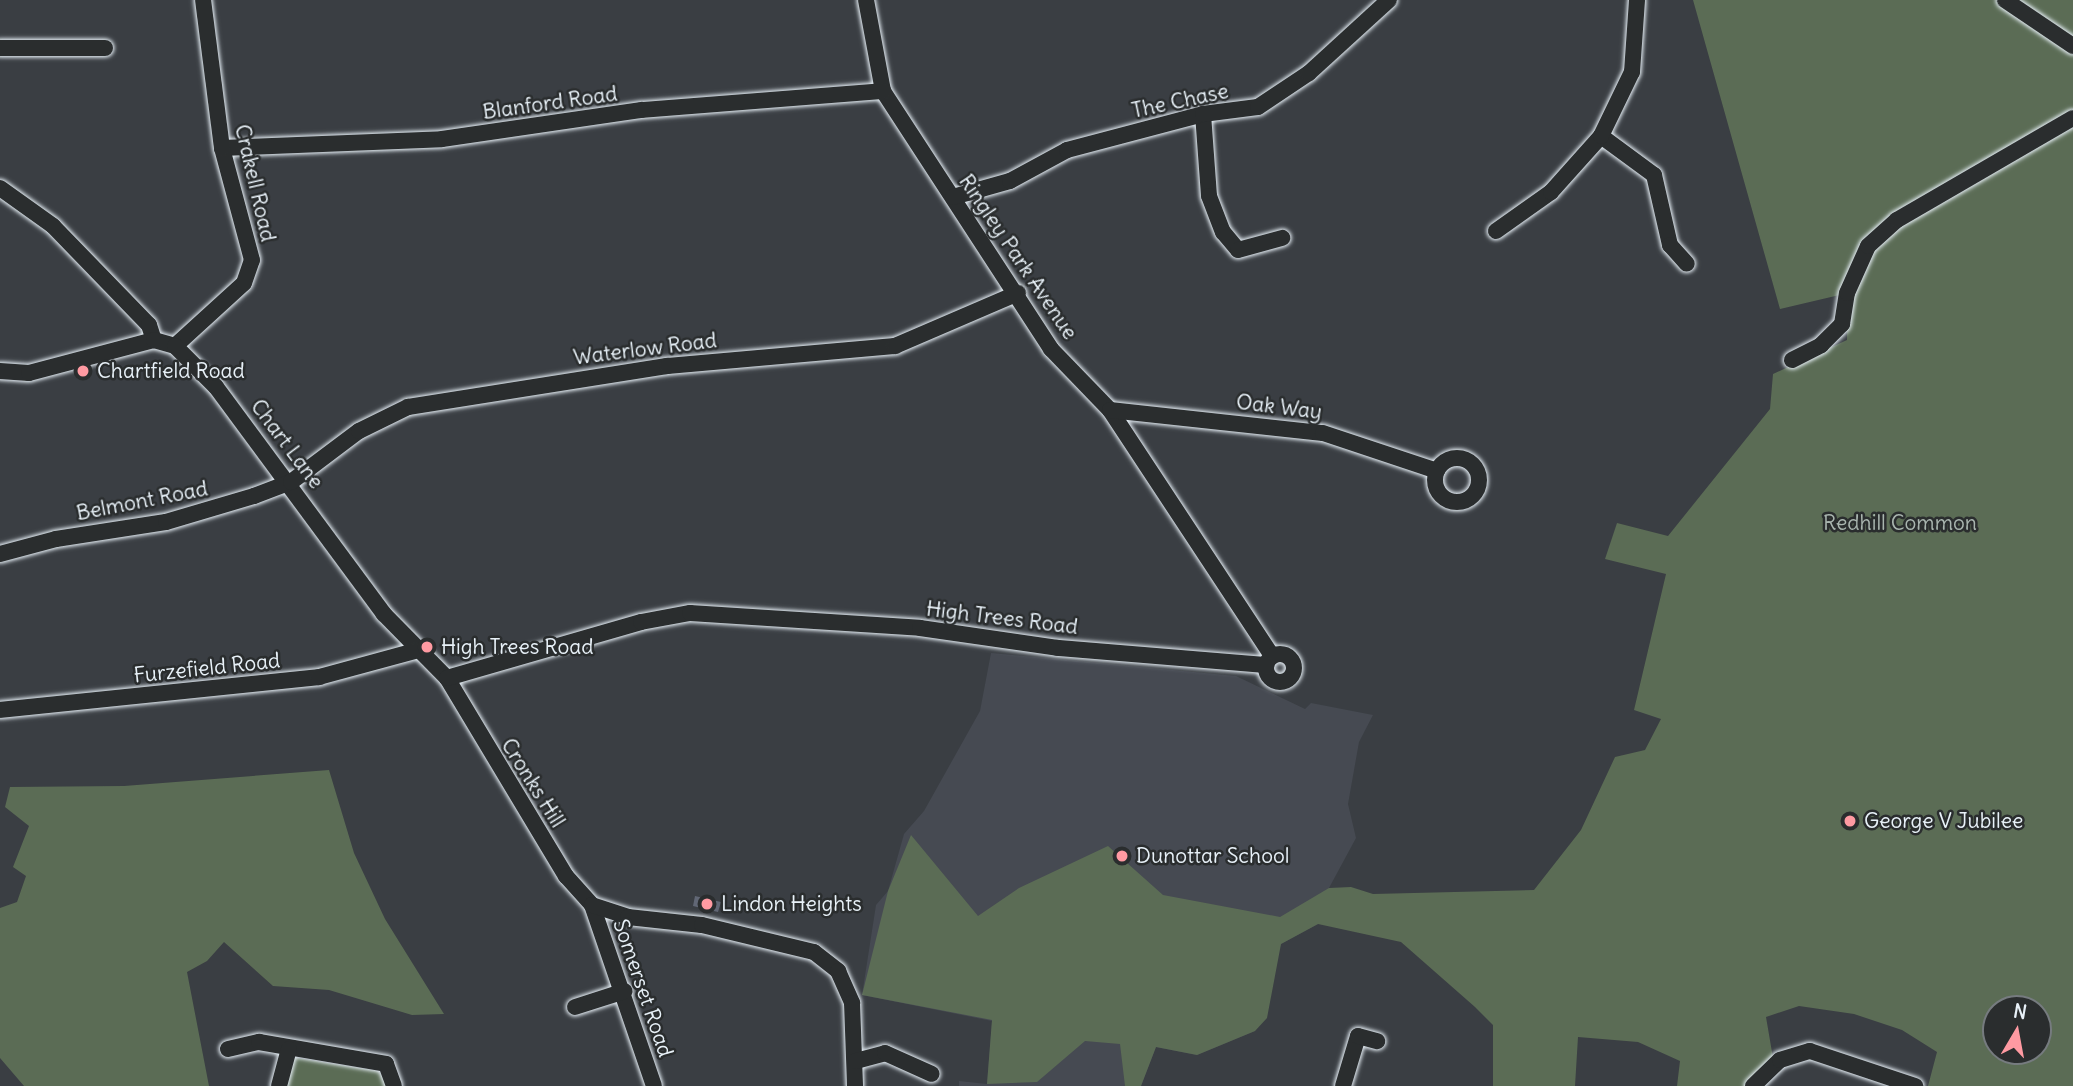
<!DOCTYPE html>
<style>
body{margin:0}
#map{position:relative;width:2073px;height:1086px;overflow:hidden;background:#3a3e43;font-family:Delius,sans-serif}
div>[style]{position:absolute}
.built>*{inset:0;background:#464a52}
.green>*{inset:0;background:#5b6c55}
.building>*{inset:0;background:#616775}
.roads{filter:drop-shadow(0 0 2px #e8f1f8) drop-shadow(0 0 2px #e8f1f8)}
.minor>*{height:16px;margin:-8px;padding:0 8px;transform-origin:8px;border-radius:8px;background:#2a2d2e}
.minor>.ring{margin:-8px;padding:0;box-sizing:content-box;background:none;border:16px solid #2a2d2e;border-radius:50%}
.dots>*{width:19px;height:19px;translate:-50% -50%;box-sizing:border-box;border:4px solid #2a2d2e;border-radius:50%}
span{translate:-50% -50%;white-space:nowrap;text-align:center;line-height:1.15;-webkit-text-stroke:5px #2a2d2e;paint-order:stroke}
.street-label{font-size:21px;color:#e8f1f8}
.poi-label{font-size:21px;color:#e8f1f8}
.left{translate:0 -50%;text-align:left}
.park-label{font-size:21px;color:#a9b5af}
.north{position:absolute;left:1982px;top:995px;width:70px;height:70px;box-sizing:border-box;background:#2a2d2e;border:2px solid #767b7f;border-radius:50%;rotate:10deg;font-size:19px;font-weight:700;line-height:28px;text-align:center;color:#e8f1f8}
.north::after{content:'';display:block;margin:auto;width:24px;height:32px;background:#ff9aa2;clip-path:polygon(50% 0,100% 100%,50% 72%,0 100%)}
</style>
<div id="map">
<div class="built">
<div style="clip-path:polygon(991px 653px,1236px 676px,1305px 709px,1311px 703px,1373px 715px,1359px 742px,1348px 804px,1356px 838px,1329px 888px,1318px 924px,1281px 944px,1255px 1031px,1197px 1055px,1156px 1047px,1141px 1086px,959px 1086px,959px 1081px,987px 1084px,992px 1021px,862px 995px,876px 905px,888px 891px,904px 834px,924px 811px,980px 711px)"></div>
</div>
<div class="green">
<div style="clip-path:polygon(evenodd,1693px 0,2073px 0,2073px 1086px,1928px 1086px,1937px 1052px,1902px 1030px,1854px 1014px,1799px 1006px,1766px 1017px,1773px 1058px,1745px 1086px,1677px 1086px,1680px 1061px,1638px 1042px,1578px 1037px,1575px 1086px,1493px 1086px,1493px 1025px,1475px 1007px,1401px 942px,1318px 924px,1281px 944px,1267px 1018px,1255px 1031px,1197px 1055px,1156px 1047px,1141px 1086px,1125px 1086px,1120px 1044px,1085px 1041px,1037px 1082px,987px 1084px,992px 1020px,862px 995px,888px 891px,911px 835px,978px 916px,1019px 888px,1108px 846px,1163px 895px,1280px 917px,1329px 888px,1351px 887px,1373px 894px,1534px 890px,1581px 830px,1615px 757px,1645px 750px,1661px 719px,1634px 710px,1666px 574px,1605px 559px,1617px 523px,1668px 536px,1770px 409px,1773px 374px,1847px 340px,1848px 293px,1780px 309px,1693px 0,1996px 1009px,2038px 1009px,2038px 1051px,1996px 1051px,1996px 1009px)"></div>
<div style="clip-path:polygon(329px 770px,354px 853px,385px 919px,444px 1014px,412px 1015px,329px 990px,273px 986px,224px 942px,207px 961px,187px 972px,209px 1086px,24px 1086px,0 1058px,0 908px,17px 902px,26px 876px,13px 867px,29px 826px,5px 807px,10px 787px,124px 786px)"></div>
<div style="clip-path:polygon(291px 1057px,378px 1071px,390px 1086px,285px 1086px)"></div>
</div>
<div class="building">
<div style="clip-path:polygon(695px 896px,721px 902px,718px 912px,693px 906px)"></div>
</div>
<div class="roads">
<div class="minor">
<div style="left:866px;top:0;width:93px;rotate:79.4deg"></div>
<div style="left:883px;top:91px;width:308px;rotate:56.9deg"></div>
<div style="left:1051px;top:349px;width:85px;rotate:46deg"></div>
<div style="left:1110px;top:410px;width:295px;rotate:56.6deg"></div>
<div style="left:2005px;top:0;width:82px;rotate:34.1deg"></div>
<div style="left:0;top:48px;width:105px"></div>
<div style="left:1203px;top:114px;width:82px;rotate:85.8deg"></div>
<div style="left:1209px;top:196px;width:39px;rotate:69deg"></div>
<div style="left:1223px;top:232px;width:23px;rotate:50deg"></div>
<div style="left:1238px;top:250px;width:46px;rotate:-15.3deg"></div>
<div style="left:1601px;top:136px;width:66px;rotate:36.3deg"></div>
<div style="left:1654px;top:175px;width:72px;rotate:77.1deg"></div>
<div style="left:1670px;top:245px;width:25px;rotate:48deg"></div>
<div style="left:222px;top:148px;width:220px;rotate:-2.3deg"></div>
<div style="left:442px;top:139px;width:202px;rotate:-8.3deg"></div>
<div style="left:642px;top:110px;width:242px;rotate:-4.5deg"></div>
<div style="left:0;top:188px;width:65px;rotate:35.6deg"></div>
<div style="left:53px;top:226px;width:138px;rotate:45.9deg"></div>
<div style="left:149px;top:325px;width:16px;rotate:72deg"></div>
<div style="left:953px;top:197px;width:59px;rotate:-15.7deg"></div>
<div style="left:1010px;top:181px;width:65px;rotate:-28.5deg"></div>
<div style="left:1067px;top:150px;width:141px;rotate:-14.8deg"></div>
<div style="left:1203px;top:114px;width:55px;rotate:-7.3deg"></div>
<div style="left:1258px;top:107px;width:61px;rotate:-33.7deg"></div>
<div style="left:1309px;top:73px;width:108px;rotate:-42.4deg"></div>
<div style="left:1496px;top:231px;width:67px;rotate:-35.3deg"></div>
<div style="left:1551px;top:192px;width:75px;rotate:-48.2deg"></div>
<div style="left:1601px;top:136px;width:71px;rotate:-64.2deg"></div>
<div style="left:1632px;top:72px;width:72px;rotate:-86deg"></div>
<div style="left:175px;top:346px;width:93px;rotate:-42.4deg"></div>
<div style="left:244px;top:283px;width:24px;rotate:-71deg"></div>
<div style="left:252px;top:260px;width:116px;rotate:-105deg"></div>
<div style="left:222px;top:148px;width:149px;rotate:-97.3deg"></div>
<div style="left:1792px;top:360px;width:33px;rotate:-27deg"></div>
<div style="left:1821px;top:345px;width:30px;rotate:-45deg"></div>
<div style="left:1842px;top:324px;width:31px;rotate:-81deg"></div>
<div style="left:1847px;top:293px;width:51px;rotate:-65.9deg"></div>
<div style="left:1868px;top:246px;width:39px;rotate:-42deg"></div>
<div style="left:1897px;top:220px;width:203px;rotate:-30.1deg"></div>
<div style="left:0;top:371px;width:29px;rotate:4deg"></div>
<div style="left:29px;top:373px;width:129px;rotate:-14.8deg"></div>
<div style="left:154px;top:340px;width:22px;rotate:16deg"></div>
<div style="left:175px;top:346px;width:58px;rotate:45deg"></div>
<div style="left:216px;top:387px;width:282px;rotate:53.5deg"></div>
<div style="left:384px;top:614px;width:90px;rotate:45.5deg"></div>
<div style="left:447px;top:678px;width:231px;rotate:59deg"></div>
<div style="left:566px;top:876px;width:39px;rotate:48deg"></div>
<div style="left:592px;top:905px;width:191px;rotate:71.1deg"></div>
<div style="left:1110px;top:410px;width:214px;rotate:6.2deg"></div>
<div style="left:1323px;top:433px;width:120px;rotate:18.4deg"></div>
<div class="ring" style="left:1435px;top:458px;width:28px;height:28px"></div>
<div style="left:0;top:554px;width:58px;rotate:-15deg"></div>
<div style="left:56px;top:539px;width:111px;rotate:-8.8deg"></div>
<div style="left:166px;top:522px;width:92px;rotate:-16.5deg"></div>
<div style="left:254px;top:496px;width:40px;rotate:-21deg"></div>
<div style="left:291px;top:482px;width:85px;rotate:-36.9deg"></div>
<div style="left:359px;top:431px;width:55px;rotate:-26.1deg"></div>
<div style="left:408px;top:407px;width:262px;rotate:-9deg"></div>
<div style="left:667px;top:366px;width:229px;rotate:-5deg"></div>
<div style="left:895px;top:346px;width:134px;rotate:-23.3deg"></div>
<div class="ring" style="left:1266px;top:654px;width:12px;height:12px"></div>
<div style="left:447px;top:678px;width:202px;rotate:-16.1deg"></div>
<div style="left:641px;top:622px;width:50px;rotate:-10.4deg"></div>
<div style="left:690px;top:613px;width:230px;rotate:3.7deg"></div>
<div style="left:920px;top:628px;width:139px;rotate:8.2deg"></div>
<div style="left:1058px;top:648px;width:209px;rotate:4.7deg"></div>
<div style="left:0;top:710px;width:321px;rotate:-5.9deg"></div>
<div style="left:319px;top:677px;width:99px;rotate:-15.2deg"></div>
<div style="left:592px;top:905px;width:38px;rotate:18deg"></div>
<div style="left:628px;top:917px;width:74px;rotate:6.2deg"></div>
<div style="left:702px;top:925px;width:115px;rotate:13.6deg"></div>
<div style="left:814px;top:952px;width:31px;rotate:38deg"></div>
<div style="left:838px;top:971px;width:35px;rotate:66deg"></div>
<div style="left:852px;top:1003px;width:83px;rotate:87.9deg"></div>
<div style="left:575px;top:1007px;width:52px;rotate:-17.7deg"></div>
<div style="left:228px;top:1049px;width:32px;rotate:-13deg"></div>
<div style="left:259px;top:1042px;width:129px;rotate:9.8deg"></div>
<div style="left:386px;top:1064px;width:23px;rotate:70deg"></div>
<div style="left:856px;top:1061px;width:30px;rotate:-15deg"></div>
<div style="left:885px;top:1053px;width:51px;rotate:24.1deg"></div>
<div style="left:279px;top:1086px;width:38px;rotate:-75deg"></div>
<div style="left:1343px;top:1086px;width:52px;rotate:-73.3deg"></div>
<div style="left:1358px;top:1036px;width:20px;rotate:15deg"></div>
<div style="left:1753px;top:1086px;width:37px;rotate:-44deg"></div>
<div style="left:1780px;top:1060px;width:31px;rotate:-17deg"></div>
<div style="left:1810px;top:1051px;width:111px;rotate:18.4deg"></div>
</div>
</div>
<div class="dots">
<div style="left:83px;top:371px;background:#ff9aa2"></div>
<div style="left:427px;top:647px;background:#ff9aa2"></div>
<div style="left:1850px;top:821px;background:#ff9aa2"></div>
<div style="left:1122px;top:856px;background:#ff9aa2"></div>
<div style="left:707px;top:904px;background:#ff9aa2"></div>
</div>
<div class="street-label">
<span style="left:1180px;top:101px;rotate:-12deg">The Chase</span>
<span style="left:550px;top:103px;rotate:-8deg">Blanford Road</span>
<span style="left:255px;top:183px;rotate:77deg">Crakell Road</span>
<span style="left:1018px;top:257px;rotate:56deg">Ringley Park Avenue</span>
<span style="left:645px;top:349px;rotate:-7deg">Waterlow Road</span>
<span style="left:1279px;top:407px;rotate:7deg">Oak Way</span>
<span style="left:287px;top:444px;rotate:53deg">Chart Lane</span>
<span style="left:142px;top:501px;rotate:-11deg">Belmont Road</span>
<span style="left:1002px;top:618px;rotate:7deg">High Trees Road</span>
<span style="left:207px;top:668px;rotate:-6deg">Furzefield Road</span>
<span style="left:533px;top:783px;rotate:58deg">Cronks Hill</span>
<span style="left:643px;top:988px;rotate:71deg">Somerset Road</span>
</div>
<div class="poi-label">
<span class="left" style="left:97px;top:371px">Chartfield Road</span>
<span class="left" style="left:441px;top:647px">High Trees Road</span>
<span class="left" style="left:1864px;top:821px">George V Jubilee</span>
<span class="left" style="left:1136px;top:856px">Dunottar School</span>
<span class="left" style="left:721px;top:904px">Lindon Heights</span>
</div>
<div class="park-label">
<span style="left:1900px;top:523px">Redhill Common</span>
</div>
<div class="north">N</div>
</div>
